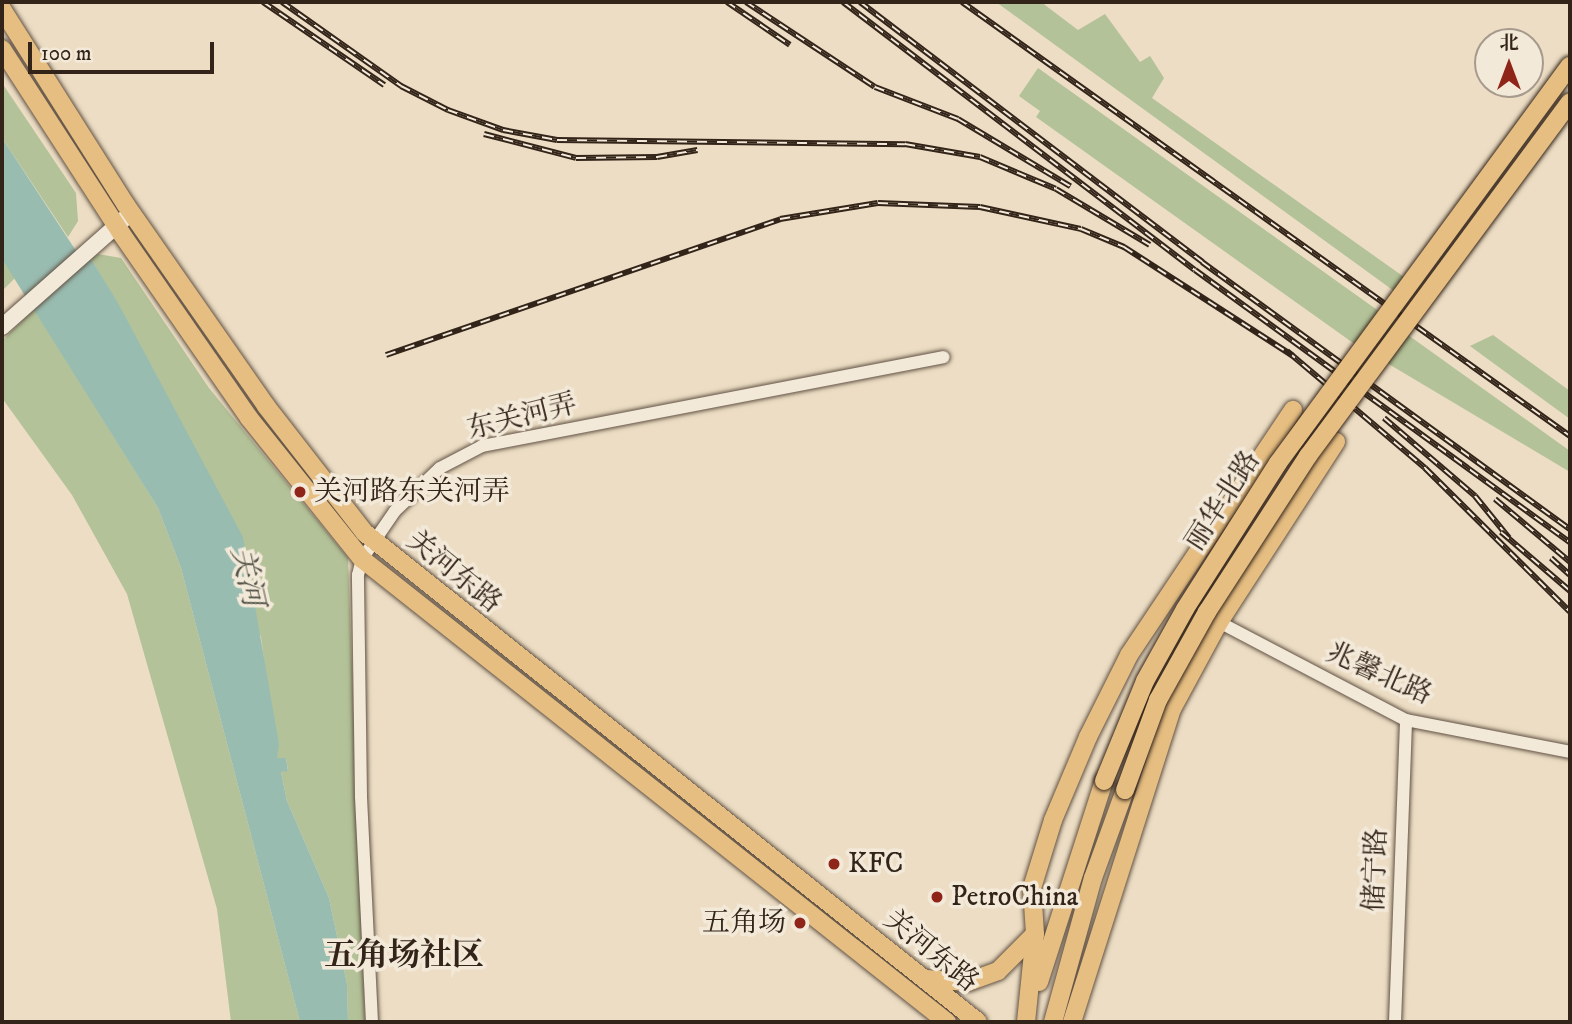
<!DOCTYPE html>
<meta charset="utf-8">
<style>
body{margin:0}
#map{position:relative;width:1572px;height:1024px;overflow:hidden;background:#ecddc4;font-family:"IM FELL DW Pica","Noto Serif SC",serif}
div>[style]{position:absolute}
.green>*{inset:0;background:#b3c298}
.water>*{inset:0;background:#99bcb1}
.roads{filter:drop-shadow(0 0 2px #615244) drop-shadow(0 0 2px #615244)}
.street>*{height:12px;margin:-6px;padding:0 6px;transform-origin:6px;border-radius:6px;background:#f3e9d9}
.secondary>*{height:16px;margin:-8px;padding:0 8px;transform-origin:8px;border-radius:8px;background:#f3e9d9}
.primary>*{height:18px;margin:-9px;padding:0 9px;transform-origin:9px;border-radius:9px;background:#e6be82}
.rail>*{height:6px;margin-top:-3px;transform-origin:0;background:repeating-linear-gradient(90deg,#f3e9d9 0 10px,#332419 0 20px);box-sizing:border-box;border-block:2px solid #332419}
.bridges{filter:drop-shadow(0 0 2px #332419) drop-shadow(0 0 2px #332419)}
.primary-bridge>*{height:18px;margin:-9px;padding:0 9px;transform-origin:9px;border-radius:9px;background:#e6be82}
.dots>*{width:19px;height:19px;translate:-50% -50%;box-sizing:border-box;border:4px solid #f3e9d9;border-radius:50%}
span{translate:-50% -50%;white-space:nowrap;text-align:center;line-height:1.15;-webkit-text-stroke:7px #f3e9d9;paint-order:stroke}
.street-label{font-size:28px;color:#332419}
.poi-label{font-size:28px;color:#332419}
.left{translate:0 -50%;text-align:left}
.right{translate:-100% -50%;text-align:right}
.water-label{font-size:30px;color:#525247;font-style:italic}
.quarter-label{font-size:32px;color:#332419;font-weight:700}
.frame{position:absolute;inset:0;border:4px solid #332419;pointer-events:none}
.north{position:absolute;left:1474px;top:28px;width:70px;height:70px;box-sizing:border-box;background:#f3e9d9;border:2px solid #a69a8c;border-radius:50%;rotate:0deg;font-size:19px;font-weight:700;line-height:28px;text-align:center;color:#332419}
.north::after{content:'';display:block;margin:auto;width:24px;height:32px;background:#8f2418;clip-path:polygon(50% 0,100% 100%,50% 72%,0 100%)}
.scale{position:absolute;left:28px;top:42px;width:186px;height:32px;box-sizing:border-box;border:4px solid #332419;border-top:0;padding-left:9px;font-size:21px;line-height:24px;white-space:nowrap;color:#332419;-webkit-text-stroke:5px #f3e9d9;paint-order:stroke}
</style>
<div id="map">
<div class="green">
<div style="clip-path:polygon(996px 2px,1041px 2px,1078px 30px,1105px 14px,1140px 62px,1150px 56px,1164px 78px,1152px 98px,1404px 277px,1394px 291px)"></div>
<div style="clip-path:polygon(1038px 68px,1380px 312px,1356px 345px,1036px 117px,1040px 111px,1019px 96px)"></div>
<div style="clip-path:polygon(2px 83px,76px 193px,78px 221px,68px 237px,2px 138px)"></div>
<div style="clip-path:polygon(98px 254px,121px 258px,209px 388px,348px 558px,365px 1022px,348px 1022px,347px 984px,329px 898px,287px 801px,281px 772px,288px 770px,286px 758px,277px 759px,261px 637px,117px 304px,91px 259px)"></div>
<div style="clip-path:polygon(2px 259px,15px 278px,2px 291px)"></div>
<div style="clip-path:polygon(34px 309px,158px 508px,181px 568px,300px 1022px,231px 1022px,217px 909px,127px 594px,72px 495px,2px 398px,2px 341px)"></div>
<div style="clip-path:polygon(1408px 335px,1570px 451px,1570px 472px,1387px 363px)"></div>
<div style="clip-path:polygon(1493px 335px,1570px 391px,1570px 419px,1470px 346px)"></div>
</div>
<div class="water">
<div style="clip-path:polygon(2px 138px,84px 263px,91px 259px,118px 303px,243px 537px,279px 744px,277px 758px,286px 758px,288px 771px,281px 772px,287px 801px,329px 898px,347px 984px,348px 1022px,300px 1022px,181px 568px,158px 508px,2px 259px)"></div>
</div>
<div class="roads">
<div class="street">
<div style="left:1219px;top:622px;width:211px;rotate:27.7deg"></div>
<div style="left:1406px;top:720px;width:167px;rotate:11deg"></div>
<div style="left:372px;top:1022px;width:226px;rotate:-92.8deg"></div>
<div style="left:361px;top:796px;width:221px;rotate:-90.8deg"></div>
<div style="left:358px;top:575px;width:16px;rotate:-76deg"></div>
<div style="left:362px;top:559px;width:58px;rotate:-55.5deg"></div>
<div style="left:395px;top:511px;width:62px;rotate:-43.7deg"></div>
<div style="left:440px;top:468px;width:47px;rotate:-27.6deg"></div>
<div style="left:482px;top:446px;width:470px;rotate:-10.9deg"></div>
<div style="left:1395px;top:1022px;width:302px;rotate:-87.9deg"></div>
</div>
<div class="secondary">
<div style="left:2px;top:327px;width:172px;rotate:-41.5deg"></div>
</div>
<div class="primary">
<div style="left:2px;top:9px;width:232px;rotate:57.7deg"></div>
<div style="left:126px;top:205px;width:245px;rotate:55.1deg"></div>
<div style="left:266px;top:406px;width:161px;rotate:52.1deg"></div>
<div style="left:365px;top:533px;width:784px;rotate:38.58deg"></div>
<div style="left:2px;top:49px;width:219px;rotate:57.1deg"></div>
<div style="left:121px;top:233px;width:225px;rotate:55.3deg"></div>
<div style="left:249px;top:418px;width:181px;rotate:51.3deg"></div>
<div style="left:362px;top:559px;width:746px;rotate:38.36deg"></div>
<div style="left:926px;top:979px;width:42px;rotate:4.1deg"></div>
<div style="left:968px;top:982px;width:32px;rotate:-20deg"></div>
<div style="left:998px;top:971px;width:51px;rotate:-45deg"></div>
<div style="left:1039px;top:982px;width:211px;rotate:-72.1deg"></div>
<div style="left:1026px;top:1022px;width:88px;rotate:-84.2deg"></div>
<div style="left:1035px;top:934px;width:46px;rotate:-93.7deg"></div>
<div style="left:1032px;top:888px;width:71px;rotate:-72.8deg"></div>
<div style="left:1053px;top:820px;width:90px;rotate:-67.1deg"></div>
<div style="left:1088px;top:737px;width:92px;rotate:-63.4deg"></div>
<div style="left:1129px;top:655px;width:295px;rotate:-56.2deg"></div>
<div style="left:1053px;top:1022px;width:149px;rotate:-74.5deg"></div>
<div style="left:1093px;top:878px;width:94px;rotate:-70deg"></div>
<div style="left:1072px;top:1022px;width:329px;rotate:-72.3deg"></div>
<div style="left:1172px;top:709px;width:99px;rotate:-61.6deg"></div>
<div style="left:1219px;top:622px;width:215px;rotate:-57deg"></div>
</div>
</div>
<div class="rail">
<div style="left:263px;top:2px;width:147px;rotate:34.4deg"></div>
<div style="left:282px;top:2px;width:146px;rotate:35.2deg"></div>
<div style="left:401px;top:86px;width:53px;rotate:27.1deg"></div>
<div style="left:448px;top:110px;width:59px;rotate:20deg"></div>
<div style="left:503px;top:130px;width:55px;rotate:10.5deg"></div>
<div style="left:557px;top:140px;width:348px;rotate:0.7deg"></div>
<div style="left:905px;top:144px;width:76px;rotate:9.8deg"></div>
<div style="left:980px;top:157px;width:82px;rotate:22.8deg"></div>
<div style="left:1056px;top:189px;width:109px;rotate:30.8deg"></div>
<div style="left:727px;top:2px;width:76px;rotate:34.3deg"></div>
<div style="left:746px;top:2px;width:154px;rotate:33.4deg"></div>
<div style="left:875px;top:87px;width:89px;rotate:21.1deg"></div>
<div style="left:958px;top:119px;width:131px;rotate:30.9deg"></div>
<div style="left:843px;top:2px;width:442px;rotate:37.3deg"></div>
<div style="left:1195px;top:270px;width:463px;rotate:36deg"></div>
<div style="left:860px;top:2px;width:430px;rotate:37.2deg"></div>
<div style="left:1202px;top:262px;width:455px;rotate:36deg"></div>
<div style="left:962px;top:2px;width:747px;rotate:35.52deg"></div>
<div style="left:484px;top:134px;width:95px;rotate:14.6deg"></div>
<div style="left:576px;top:158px;width:81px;rotate:-0.7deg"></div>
<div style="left:657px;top:157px;width:41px;rotate:-9.9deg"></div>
<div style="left:1287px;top:351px;width:181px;rotate:40.3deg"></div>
<div style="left:1425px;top:468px;width:204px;rotate:44.8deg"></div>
<div style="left:386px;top:355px;width:417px;rotate:-19deg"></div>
<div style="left:780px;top:219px;width:99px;rotate:-9.3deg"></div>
<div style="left:878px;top:203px;width:102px;rotate:2.2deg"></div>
<div style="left:980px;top:207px;width:103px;rotate:12.3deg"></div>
<div style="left:1081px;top:229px;width:47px;rotate:22.7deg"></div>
<div style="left:1124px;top:247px;width:201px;rotate:32.8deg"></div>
<div style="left:1384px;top:418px;width:120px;rotate:40.6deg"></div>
<div style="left:1475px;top:496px;width:54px;rotate:51deg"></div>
<div style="left:1495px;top:499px;width:98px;rotate:40deg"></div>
<div style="left:1501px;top:532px;width:91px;rotate:40.5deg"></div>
<div style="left:1551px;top:558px;width:25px;rotate:42deg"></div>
</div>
<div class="bridges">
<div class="primary-bridge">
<div style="left:1104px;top:781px;width:108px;rotate:-67.7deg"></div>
<div style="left:1145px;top:681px;width:82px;rotate:-60.9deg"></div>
<div style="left:1185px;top:609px;width:173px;rotate:-57.5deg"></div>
<div style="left:1278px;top:463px;width:493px;rotate:-53.7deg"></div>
<div style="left:1125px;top:790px;width:96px;rotate:-69.9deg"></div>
<div style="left:1158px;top:700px;width:101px;rotate:-60.9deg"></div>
<div style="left:1207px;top:612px;width:186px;rotate:-57.1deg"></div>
<div style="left:1308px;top:456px;width:440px;rotate:-53.5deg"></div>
</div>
</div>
<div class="dots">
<div style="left:300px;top:492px;background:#8f2418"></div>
<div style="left:834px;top:864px;background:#8f2418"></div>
<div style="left:937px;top:897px;background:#8f2418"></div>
<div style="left:800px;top:923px;background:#8f2418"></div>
</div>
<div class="street-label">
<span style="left:522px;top:417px;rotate:-14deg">东关河弄</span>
<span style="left:1223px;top:501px;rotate:-57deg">丽华北路</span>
<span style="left:454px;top:572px;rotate:39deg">关河东路</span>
<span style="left:1379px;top:674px;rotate:24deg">兆馨北路</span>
<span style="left:1376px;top:870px;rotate:-88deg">储宁路</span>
<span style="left:931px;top:951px;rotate:39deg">关河东路</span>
</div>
<div class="poi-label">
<span class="left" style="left:314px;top:492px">关河路东关河弄</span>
<span class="left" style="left:848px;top:864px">KFC</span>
<span class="left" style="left:951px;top:897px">PetroChina</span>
<span class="right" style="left:786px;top:923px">五角场</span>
</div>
<div class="water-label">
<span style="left:246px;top:577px;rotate:77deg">关河</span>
</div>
<div class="quarter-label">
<span style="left:404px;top:956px">五角场社区</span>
</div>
<div class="frame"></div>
<div class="north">北</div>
<div class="scale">100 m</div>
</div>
